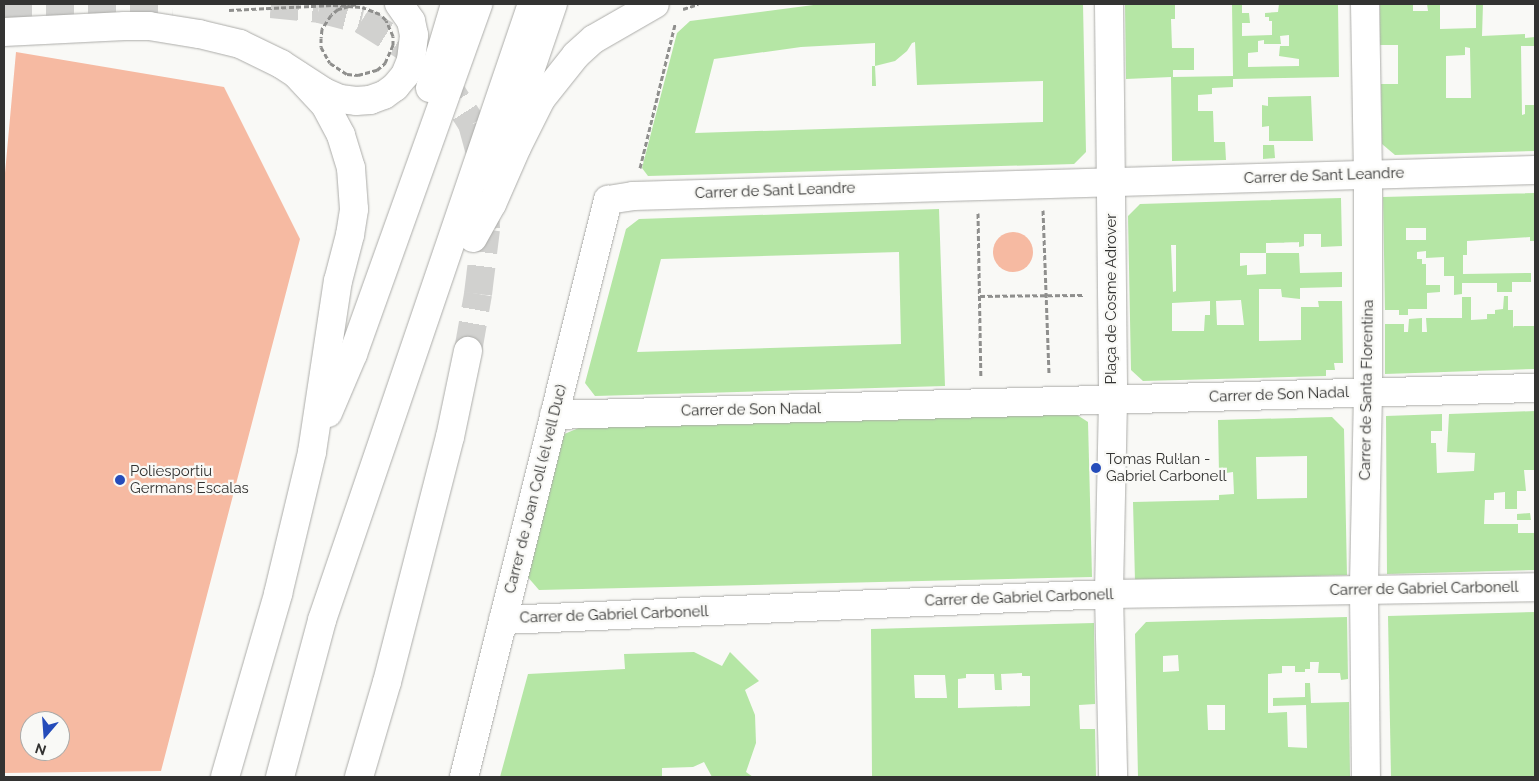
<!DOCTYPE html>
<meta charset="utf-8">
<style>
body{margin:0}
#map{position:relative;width:1539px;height:781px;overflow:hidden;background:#f9f9f6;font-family:Raleway,sans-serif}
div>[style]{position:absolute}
.green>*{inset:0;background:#f6baa2}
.round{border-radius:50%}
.building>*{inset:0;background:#b5e6a5}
.highway-tunnel>*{height:28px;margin-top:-14px;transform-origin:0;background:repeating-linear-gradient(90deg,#d1d1cf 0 28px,transparent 0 42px)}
.path>*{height:3px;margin-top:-1.5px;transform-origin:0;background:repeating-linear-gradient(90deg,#8f8f8d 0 5px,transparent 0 7.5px)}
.roads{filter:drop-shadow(0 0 1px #acaca9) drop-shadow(0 0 1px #acaca9)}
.minor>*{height:28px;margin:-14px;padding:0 14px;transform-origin:14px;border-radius:14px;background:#fff}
.major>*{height:28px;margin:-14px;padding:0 14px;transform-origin:14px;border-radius:14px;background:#fff}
.highway>*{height:28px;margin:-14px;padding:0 14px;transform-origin:14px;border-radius:14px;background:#fff}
.path-bridge>*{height:3px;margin-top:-1.5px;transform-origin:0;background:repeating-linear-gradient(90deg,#8f8f8d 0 5px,transparent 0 7.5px)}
.dots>*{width:14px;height:14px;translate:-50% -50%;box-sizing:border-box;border:2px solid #f9f9f6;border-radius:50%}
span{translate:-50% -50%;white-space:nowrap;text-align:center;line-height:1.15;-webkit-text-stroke:4.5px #f9f9f6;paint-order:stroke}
.street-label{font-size:15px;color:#333332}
.poi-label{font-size:15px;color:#333332}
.left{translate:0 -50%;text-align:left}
.frame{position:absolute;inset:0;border:5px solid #333332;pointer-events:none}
.north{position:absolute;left:20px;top:711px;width:50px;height:50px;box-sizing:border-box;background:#f9f9f6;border:1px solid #aaaaa8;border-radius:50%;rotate:198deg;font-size:14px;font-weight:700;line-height:20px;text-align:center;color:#333332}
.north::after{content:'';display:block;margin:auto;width:18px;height:22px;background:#254cba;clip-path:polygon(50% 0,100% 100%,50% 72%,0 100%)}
</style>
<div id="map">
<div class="green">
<div style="clip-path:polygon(evenodd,16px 52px,224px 87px,300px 239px,161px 771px,4px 773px,4px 184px,16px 52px,30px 721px,60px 721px,60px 751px,30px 751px,30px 721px)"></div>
<div class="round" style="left:993px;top:232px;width:40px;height:40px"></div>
</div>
<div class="building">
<div style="clip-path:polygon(evenodd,821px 4px,1083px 4px,1086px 152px,1074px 164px,648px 176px,642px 168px,677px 33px,690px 21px,821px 4px,915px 42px,917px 85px,1043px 81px,1043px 122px,695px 133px,714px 59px,801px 47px,875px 43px,875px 66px,872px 66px,872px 86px,876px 86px,875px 66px,895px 61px,907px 51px,912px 43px,915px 42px)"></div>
<div style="clip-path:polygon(evenodd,1125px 4px,1175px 4px,1175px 19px,1171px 19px,1172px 48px,1194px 48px,1194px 70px,1173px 70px,1173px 77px,1233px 76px,1232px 4px,1242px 4px,1242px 13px,1249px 13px,1250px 23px,1242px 23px,1242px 36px,1272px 35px,1272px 21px,1269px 21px,1269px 17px,1265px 17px,1265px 13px,1278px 12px,1279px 4px,1338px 4px,1339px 77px,1233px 79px,1233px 87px,1212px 88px,1212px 94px,1198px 95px,1198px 111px,1213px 111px,1214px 142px,1225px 142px,1226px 160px,1172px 161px,1171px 77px,1126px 79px,1125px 4px,1289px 35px,1289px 46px,1280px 46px,1279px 56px,1299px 59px,1299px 66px,1248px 67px,1248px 53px,1258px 52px,1258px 41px,1264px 40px,1264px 44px,1281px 44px,1280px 36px,1289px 35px)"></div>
<div style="clip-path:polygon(evenodd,1380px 4px,1413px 4px,1413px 11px,1428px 11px,1427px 4px,1440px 4px,1440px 29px,1476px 28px,1476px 4px,1483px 4px,1482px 36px,1525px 34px,1525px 38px,1535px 37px,1535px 46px,1521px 46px,1522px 115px,1525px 114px,1525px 105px,1535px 105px,1535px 151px,1395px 155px,1382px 144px,1381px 84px,1398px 84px,1398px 45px,1380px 45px,1380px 4px,1465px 47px,1470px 48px,1471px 98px,1446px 98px,1446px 56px,1465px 55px,1465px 47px)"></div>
<div style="clip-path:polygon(1311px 96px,1313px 141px,1269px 141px,1269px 126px,1262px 127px,1262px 105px,1268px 106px,1268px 97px)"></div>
<div style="clip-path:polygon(1263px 145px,1274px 145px,1275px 158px,1263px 159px)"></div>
<div style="clip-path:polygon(evenodd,1535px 193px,1535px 241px,1530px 241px,1530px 237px,1467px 241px,1467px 255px,1463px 255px,1463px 274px,1531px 273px,1531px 282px,1512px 282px,1512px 292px,1497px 292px,1497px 283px,1462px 283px,1462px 294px,1454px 295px,1454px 276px,1444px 276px,1444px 257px,1426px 258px,1426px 251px,1417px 252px,1417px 259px,1422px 259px,1422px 264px,1426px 264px,1426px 285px,1440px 285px,1440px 292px,1427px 293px,1427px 309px,1408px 309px,1408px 315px,1399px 315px,1399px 310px,1385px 310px,1383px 197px,1535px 193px,1406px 228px,1426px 228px,1426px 240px,1406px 240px,1406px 228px)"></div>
<div style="clip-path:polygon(evenodd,1341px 198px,1342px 246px,1321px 247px,1321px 234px,1304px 234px,1304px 246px,1299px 247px,1299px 242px,1266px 243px,1266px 253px,1240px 253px,1240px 266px,1247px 265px,1247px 275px,1266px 274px,1266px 253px,1299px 253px,1300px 273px,1342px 272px,1342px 287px,1300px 288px,1300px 299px,1282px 297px,1281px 289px,1259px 289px,1259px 341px,1301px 340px,1301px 307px,1319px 307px,1318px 301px,1342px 301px,1343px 363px,1334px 363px,1335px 370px,1326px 370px,1326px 376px,1143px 381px,1131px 370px,1128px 216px,1140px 204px,1341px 198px,1171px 245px,1176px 245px,1176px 291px,1173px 292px,1171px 245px,1341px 198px,1241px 300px,1244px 325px,1217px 325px,1216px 301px,1241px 300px,1341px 198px,1210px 301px,1210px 315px,1205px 315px,1204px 331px,1172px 331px,1172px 303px,1210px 301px)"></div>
<div style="clip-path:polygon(evenodd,939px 209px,945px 386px,595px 396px,585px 383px,626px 229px,639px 219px,939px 209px,899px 252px,901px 344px,637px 352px,661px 259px,899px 252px)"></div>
<div style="clip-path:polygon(1504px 296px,1508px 296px,1508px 310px,1513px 310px,1513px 328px,1514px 326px,1535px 326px,1535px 369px,1385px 374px,1385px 324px,1404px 324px,1404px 332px,1408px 332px,1409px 319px,1422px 318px,1422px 332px,1427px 332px,1426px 318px,1462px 318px,1462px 297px,1471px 297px,1471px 320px,1487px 319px,1487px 314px,1495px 314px,1495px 310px,1503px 309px)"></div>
<div style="clip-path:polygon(1071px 411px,1088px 422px,1092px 577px,539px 590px,526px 575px,562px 435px,581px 427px)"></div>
<div style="clip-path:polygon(1535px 411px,1535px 470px,1524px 470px,1526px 491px,1517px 491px,1517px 509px,1505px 509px,1505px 492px,1494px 493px,1494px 500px,1485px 500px,1484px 524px,1518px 524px,1518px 533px,1535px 533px,1535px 570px,1387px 574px,1386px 416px,1442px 414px,1442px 431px,1431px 431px,1431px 443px,1436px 443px,1437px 473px,1474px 471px,1475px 453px,1447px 452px,1449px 414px)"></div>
<div style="clip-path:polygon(evenodd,1332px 417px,1344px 429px,1347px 575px,1135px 581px,1133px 502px,1219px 500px,1219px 495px,1234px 494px,1233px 472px,1219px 474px,1218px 420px,1332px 417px,1307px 456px,1307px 498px,1257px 499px,1256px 457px,1307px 456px)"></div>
<div style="clip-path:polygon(1530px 513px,1531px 520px,1517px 520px,1517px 514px)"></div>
<div style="clip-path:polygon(1535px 612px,1535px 777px,1391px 777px,1388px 616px)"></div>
<div style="clip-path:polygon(evenodd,1347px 617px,1348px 679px,1341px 680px,1340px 673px,1318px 673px,1319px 662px,1310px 662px,1310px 669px,1305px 669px,1305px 672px,1295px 672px,1295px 666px,1282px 666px,1282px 673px,1268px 674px,1268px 713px,1287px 712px,1288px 747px,1307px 748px,1306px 705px,1273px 706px,1273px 698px,1305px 697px,1305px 683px,1310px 683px,1311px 703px,1349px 702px,1350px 777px,1138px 777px,1135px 634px,1146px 622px,1347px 617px,1178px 655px,1179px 671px,1163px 672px,1163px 656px,1178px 655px,1347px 617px,1207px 705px,1225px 705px,1225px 730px,1208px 730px,1207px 705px)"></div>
<div style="clip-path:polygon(evenodd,1094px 623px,1095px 704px,1079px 705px,1080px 729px,1095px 729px,1096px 777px,872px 777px,871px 629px,1094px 623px,1022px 673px,1022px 676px,1030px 676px,1030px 706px,958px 708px,958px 679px,966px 678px,966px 674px,994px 674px,995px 690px,1002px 690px,1001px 674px,1022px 673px,1094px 623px,914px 675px,945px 675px,947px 698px,915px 698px,914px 675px)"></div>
<div style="clip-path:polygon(694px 652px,722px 666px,730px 652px,759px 681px,745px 690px,755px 715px,756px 743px,746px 772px,753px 777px,712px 777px,704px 762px,693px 767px,662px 768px,662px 777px,500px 777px,528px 674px,625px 669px,624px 654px)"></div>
</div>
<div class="highway-tunnel">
<div style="left:271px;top:4px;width:48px;rotate:5.9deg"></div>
<div style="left:319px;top:9px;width:44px;rotate:14.3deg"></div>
<div style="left:362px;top:20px;width:66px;rotate:32deg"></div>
<div style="left:418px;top:55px;width:33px;rotate:43deg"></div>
<div style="left:442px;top:77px;width:56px;rotate:57.4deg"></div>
<div style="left:472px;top:124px;width:46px;rotate:74.7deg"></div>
<div style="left:4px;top:12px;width:168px;rotate:-2.7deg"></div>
<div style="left:468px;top:351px;width:58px;rotate:-80deg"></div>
<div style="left:478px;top:294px;width:65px;rotate:-83deg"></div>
<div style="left:486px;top:229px;width:20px;rotate:-93deg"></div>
</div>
<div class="path">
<div style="left:683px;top:9px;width:16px;rotate:-18deg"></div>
<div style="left:229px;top:10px;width:104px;rotate:-2.8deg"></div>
<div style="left:333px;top:5px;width:29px;rotate:4deg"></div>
<div style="left:640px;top:168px;width:148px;rotate:-76.3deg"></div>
<div style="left:1043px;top:210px;width:164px;rotate:87.9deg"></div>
<div style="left:978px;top:213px;width:164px;rotate:89deg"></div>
<div style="left:980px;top:296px;width:104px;rotate:-0.6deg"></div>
</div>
<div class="roads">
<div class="minor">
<div style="left:1109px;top:4px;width:396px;rotate:89.4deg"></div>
<div style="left:1113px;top:400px;width:194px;rotate:91.2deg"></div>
<div style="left:1109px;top:594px;width:183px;rotate:88.7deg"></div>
<div style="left:1365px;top:4px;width:170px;rotate:89deg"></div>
<div style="left:1368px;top:174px;width:219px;rotate:90deg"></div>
<div style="left:1368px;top:393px;width:197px;rotate:91.2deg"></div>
<div style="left:1364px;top:590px;width:187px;rotate:89.4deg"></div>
<div style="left:554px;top:415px;width:981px;rotate:-1.58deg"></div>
<div style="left:503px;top:620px;width:607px;rotate:-2.46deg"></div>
<div style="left:1109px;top:594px;width:426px;rotate:-0.9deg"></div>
<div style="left:464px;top:777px;width:595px;rotate:-75.99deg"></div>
<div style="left:608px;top:200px;width:25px;rotate:-9deg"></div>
<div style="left:633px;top:196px;width:902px;rotate:-1.65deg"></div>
</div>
<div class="major">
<div style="left:4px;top:32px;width:121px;rotate:-2.8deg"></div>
<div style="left:125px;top:26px;width:24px"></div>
<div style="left:149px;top:26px;width:51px;rotate:9.1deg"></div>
<div style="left:199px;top:34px;width:42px;rotate:13.7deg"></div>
<div style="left:240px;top:44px;width:46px;rotate:26deg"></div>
<div style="left:281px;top:64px;width:51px;rotate:33.1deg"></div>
<div style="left:324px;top:92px;width:17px;rotate:24deg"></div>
<div style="left:340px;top:99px;width:16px;rotate:7deg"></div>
<div style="left:356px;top:101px;width:14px;rotate:-4deg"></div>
<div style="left:370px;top:100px;width:15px;rotate:-20deg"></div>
<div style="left:384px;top:95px;width:14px;rotate:-36deg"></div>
<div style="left:395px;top:87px;width:16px;rotate:-50deg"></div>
<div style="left:405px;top:75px;width:16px;rotate:-68deg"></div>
<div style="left:411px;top:60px;width:25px;rotate:-83deg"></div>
<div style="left:414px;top:35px;width:14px;rotate:-102deg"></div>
<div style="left:411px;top:21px;width:21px;rotate:-125deg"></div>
</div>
<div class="highway">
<div style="left:430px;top:88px;width:88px;rotate:-73.4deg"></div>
<div style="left:493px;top:179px;width:185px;rotate:-71.1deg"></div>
<div style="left:473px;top:238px;width:39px;rotate:-61deg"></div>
<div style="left:492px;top:204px;width:62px;rotate:-66.3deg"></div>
<div style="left:517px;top:147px;width:54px;rotate:-63.4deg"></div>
<div style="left:541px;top:99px;width:56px;rotate:-51.5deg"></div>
<div style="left:576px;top:55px;width:24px;rotate:-42deg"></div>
<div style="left:594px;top:39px;width:70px;rotate:-29.8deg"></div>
<div style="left:328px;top:413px;width:64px;rotate:-67deg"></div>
<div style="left:353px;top:354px;width:372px;rotate:-70.3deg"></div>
<div style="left:225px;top:777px;width:191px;rotate:-73.8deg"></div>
<div style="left:278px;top:594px;width:146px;rotate:-76.5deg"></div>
<div style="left:312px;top:452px;width:173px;rotate:-81.4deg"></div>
<div style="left:338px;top:281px;width:48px;rotate:-75.4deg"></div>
<div style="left:350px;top:235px;width:26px;rotate:-81deg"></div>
<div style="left:354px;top:209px;width:41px;rotate:-94.2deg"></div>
<div style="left:351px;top:168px;width:34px;rotate:-107deg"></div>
<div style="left:341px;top:135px;width:34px;rotate:-118deg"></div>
<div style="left:325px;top:105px;width:41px;rotate:-133deg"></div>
<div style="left:280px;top:777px;width:163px;rotate:-75deg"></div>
<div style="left:322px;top:620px;width:651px;rotate:-71.18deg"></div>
<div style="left:359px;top:777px;width:99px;rotate:-73.6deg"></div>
<div style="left:387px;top:682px;width:253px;rotate:-75.6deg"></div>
<div style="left:450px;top:437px;width:88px;rotate:-78.2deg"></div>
</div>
</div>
<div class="path-bridge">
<div style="left:356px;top:4px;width:19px;rotate:164deg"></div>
<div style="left:338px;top:9px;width:9px;rotate:139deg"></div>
<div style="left:331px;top:15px;width:17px;rotate:123deg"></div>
<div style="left:322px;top:29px;width:9px;rotate:96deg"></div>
<div style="left:321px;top:38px;width:9px;rotate:90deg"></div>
<div style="left:321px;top:47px;width:18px;rotate:61deg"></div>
<div style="left:330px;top:63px;width:20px;rotate:33deg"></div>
<div style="left:347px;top:74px;width:11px;rotate:5deg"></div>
<div style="left:358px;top:75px;width:20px;rotate:-15deg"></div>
<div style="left:377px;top:70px;width:11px;rotate:-41deg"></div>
<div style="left:385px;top:63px;width:20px;rotate:-66deg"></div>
<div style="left:393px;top:45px;width:9px;rotate:-90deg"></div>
<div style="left:393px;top:36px;width:17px;rotate:-114deg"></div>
<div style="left:386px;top:20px;width:8px;rotate:-135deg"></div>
<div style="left:380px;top:14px;width:19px;rotate:-159deg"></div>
</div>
<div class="dots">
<div style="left:1096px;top:468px;background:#254cba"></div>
<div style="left:120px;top:480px;background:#254cba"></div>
</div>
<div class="street-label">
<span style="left:1324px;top:176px;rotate:-2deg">Carrer de Sant Leandre</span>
<span style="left:775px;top:191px;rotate:-2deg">Carrer de Sant Leandre</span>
<span style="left:1112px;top:299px;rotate:-90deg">Plaça de Cosme Adrover</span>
<span style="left:1367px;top:390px;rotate:-89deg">Carrer de Santa Florentina</span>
<span style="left:1279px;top:395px;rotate:-2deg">Carrer de Son Nadal</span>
<span style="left:751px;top:410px;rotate:-1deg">Carrer de Son Nadal</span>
<span style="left:536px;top:489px;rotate:-76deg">Carrer de Joan Coll (el vell Duc)</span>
<span style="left:1424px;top:589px;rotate:-1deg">Carrer de Gabriel Carbonell</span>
<span style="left:1019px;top:598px;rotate:-2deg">Carrer de Gabriel Carbonell</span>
<span style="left:614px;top:615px;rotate:-2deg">Carrer de Gabriel Carbonell</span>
</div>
<div class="poi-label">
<span class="left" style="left:1106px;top:468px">Tomas Rul·lan -<br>Gabriel Carbonell</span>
<span class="left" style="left:130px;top:480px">Poliesportiu<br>Germans Escalas</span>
</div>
<div class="frame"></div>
<div class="north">N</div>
</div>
